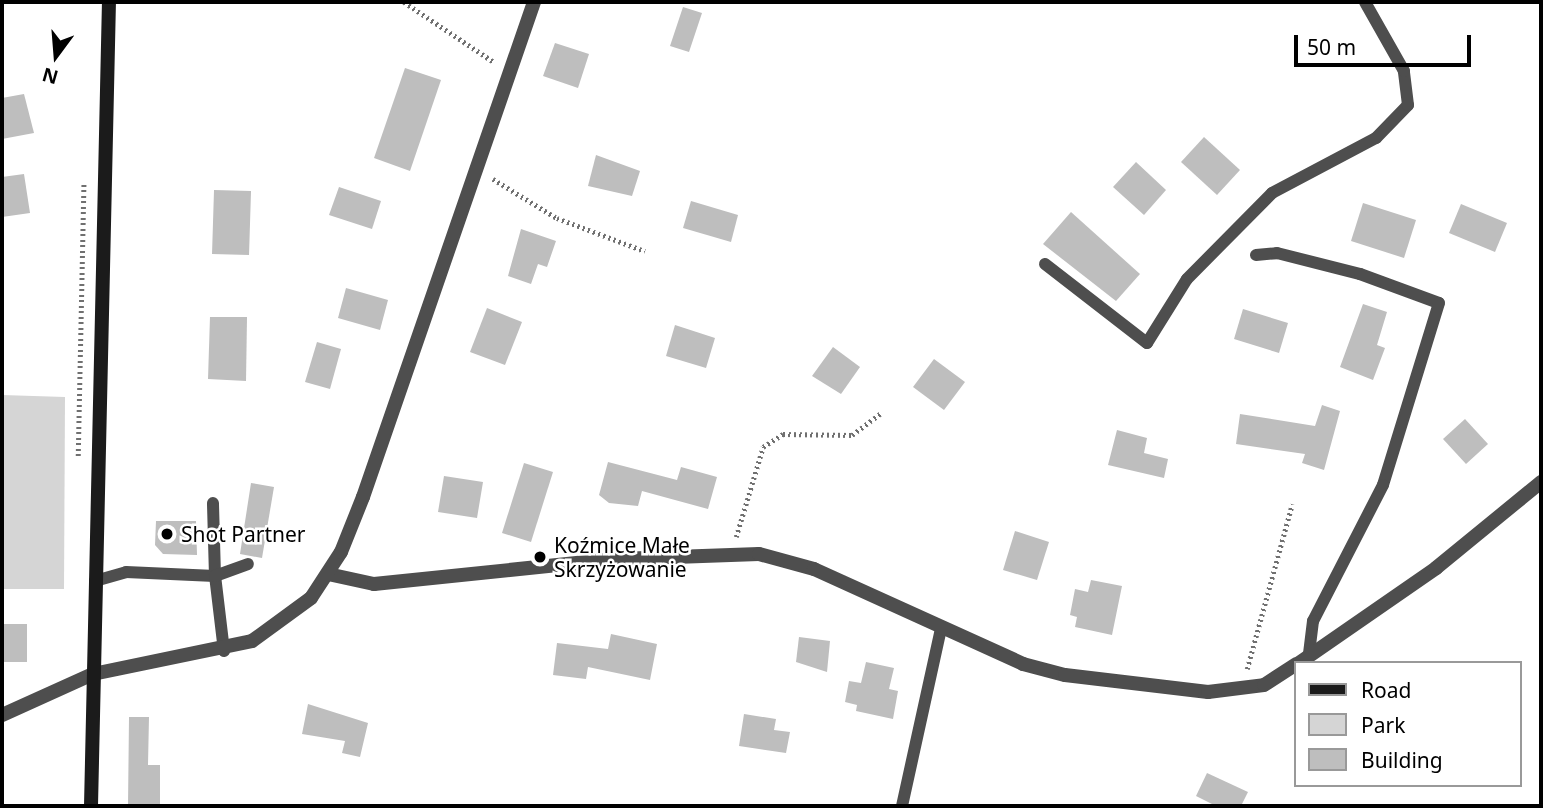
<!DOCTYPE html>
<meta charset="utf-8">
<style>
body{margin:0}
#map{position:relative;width:1543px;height:808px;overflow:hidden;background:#fff;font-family:"Noto Sans",sans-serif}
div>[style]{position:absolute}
.green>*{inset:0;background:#d5d5d5}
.building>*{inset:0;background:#bebebe}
.path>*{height:4.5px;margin-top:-2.25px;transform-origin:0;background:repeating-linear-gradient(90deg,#707070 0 2px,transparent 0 5.5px)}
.service>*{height:12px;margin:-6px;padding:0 6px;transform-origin:6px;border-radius:6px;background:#4e4e4e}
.minor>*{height:14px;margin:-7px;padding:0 7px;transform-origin:7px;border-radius:7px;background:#4e4e4e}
.secondary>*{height:14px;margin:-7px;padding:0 7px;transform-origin:7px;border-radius:7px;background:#1b1b1b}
.dots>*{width:19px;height:19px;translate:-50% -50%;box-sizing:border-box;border:4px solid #fff;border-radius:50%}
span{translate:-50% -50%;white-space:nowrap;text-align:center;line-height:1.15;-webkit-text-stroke:5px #fff;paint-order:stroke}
.poi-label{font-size:21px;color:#000}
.left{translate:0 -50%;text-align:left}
.frame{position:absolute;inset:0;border:4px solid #000;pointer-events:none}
.legend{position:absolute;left:1294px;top:661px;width:228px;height:126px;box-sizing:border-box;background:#fff;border:2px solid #999;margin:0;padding:9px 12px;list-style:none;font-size:21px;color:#000}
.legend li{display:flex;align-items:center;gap:14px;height:35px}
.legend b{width:35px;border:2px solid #999}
.north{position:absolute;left:21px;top:21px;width:70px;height:70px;-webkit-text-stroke:5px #fff;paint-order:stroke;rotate:196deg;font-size:19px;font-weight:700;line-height:28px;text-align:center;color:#000}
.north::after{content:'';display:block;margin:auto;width:24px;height:32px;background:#000;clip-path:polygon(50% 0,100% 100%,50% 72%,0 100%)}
.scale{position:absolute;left:1294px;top:35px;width:177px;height:32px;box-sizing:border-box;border:4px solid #000;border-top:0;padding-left:9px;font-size:21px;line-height:24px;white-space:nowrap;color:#000;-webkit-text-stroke:5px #fff;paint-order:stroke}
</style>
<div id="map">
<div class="green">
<div style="clip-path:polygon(2px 395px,65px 397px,64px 589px,2px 589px)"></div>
</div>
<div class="building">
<div style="clip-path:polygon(683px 7px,702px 13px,689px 52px,670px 46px)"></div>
<div style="clip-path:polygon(555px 43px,589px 54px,578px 88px,543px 76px)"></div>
<div style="clip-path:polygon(405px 68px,441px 80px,410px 171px,374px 158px)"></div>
<div style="clip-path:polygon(24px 94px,34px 133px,2px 139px,2px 98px)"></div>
<div style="clip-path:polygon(1204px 137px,1240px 170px,1217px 195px,1181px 162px)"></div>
<div style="clip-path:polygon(596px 155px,640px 171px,632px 196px,588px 186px)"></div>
<div style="clip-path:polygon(1136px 162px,1166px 190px,1144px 215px,1113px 187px)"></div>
<div style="clip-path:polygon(24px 174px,30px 213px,2px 217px,2px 177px)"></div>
<div style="clip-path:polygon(339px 187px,381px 201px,372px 229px,329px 215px)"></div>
<div style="clip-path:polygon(214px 190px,251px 191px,249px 255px,212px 254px)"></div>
<div style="clip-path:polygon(691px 201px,738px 215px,731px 242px,683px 228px)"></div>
<div style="clip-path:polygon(1363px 203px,1416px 220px,1404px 258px,1351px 241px)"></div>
<div style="clip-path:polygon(1461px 204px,1507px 223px,1495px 252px,1449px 233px)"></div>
<div style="clip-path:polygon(1071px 212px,1140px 274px,1116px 301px,1043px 244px)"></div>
<div style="clip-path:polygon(521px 229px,556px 241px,547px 267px,538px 264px,531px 284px,508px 276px)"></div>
<div style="clip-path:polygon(346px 288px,388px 300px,380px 330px,338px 318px)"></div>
<div style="clip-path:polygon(1363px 304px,1387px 312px,1377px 345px,1385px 348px,1373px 380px,1340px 367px)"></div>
<div style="clip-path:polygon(487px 308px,522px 322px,505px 365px,470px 352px)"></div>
<div style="clip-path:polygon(1243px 309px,1288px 323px,1279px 353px,1234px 339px)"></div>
<div style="clip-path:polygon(210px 317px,247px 317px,246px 381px,208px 379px)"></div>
<div style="clip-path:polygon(675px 325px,715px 338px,706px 368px,666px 356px)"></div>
<div style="clip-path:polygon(317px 342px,341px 349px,330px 389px,305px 382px)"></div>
<div style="clip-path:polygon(833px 347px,860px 367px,841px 394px,812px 376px)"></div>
<div style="clip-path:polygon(934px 359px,965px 382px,944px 410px,913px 387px)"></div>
<div style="clip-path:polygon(1322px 405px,1340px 411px,1324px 470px,1302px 463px,1305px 454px,1236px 444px,1240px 414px,1315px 426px)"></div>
<div style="clip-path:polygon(1465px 419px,1488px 444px,1466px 464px,1443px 439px)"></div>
<div style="clip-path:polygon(1117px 430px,1147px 438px,1144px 453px,1168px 459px,1164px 478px,1108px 465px)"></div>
<div style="clip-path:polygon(608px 462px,677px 480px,681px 467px,717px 477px,708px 509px,642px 491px,638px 506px,609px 503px,599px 495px)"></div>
<div style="clip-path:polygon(524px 463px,553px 472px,531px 542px,502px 533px)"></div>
<div style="clip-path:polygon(444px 476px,483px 482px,477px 518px,438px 512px)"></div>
<div style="clip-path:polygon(251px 483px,274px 487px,262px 558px,240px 554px)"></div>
<div style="clip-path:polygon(156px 521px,196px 521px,197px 555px,163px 554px,155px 545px)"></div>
<div style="clip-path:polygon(1015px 531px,1049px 542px,1037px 580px,1003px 570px)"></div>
<div style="clip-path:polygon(1091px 580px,1122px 586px,1112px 635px,1075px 627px,1077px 617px,1070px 615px,1075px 589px,1088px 592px)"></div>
<div style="clip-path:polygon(2px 624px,27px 624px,27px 662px,2px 662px)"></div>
<div style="clip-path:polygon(611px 634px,657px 644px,650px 680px,588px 667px,586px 679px,553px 675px,557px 643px,608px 649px)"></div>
<div style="clip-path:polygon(799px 637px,830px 641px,827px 672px,796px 662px)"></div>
<div style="clip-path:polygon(866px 662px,894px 668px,889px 689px,898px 691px,893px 719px,856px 711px,857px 705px,845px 702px,849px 681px,861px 683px)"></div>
<div style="clip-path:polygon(308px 704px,368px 723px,360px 757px,342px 753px,345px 741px,302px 734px)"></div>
<div style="clip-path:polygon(744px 714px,776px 719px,774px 730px,790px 732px,786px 753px,739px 746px)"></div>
<div style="clip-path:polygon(129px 717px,149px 717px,148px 765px,160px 765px,160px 806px,128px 806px)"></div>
<div style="clip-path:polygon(1207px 773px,1248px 792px,1241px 806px,1216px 806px,1196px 796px)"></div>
</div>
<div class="path">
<div style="left:404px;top:2px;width:108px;rotate:33.7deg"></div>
<div style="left:493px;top:179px;width:75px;rotate:31.4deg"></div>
<div style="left:557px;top:218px;width:94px;rotate:20.6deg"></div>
<div style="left:78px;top:456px;width:275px;rotate:-88.8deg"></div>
<div style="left:736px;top:537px;width:94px;rotate:-73.3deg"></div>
<div style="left:763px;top:447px;width:24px;rotate:-33deg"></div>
<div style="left:783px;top:434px;width:69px;rotate:0.8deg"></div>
<div style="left:852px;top:435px;width:38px;rotate:-37deg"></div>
<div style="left:1247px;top:669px;width:171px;rotate:-74.7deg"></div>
</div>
<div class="service">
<div style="left:1256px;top:255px;width:21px;rotate:-5deg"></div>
<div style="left:1277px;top:253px;width:86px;rotate:14.2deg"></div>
<div style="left:1360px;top:274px;width:84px;rotate:20.2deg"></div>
<div style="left:1439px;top:303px;width:190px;rotate:107.1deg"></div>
<div style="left:1383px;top:485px;width:153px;rotate:117.2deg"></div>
<div style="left:1313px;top:621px;width:35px;rotate:97deg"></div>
<div style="left:1045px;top:264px;width:129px;rotate:37.8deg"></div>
<div style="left:1147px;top:343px;width:75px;rotate:-58deg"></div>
<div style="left:1187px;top:279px;width:121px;rotate:-45.3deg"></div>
<div style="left:1272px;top:193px;width:118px;rotate:-27.9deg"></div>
<div style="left:1376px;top:138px;width:46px;rotate:-45.9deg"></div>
<div style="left:1408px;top:105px;width:34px;rotate:-97deg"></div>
<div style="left:1404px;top:71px;width:79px;rotate:-119.5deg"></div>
<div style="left:95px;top:581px;width:32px;rotate:-16deg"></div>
<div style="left:126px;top:572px;width:89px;rotate:2.6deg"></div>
<div style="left:215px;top:576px;width:73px;rotate:-91.6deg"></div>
<div style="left:224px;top:651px;width:76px;rotate:-96.8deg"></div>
<div style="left:215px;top:576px;width:35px;rotate:-20deg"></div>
<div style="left:902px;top:806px;width:182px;rotate:-77.6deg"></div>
</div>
<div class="minor">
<div style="left:328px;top:574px;width:47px;rotate:12.3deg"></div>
<div style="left:374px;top:584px;width:245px;rotate:-5.9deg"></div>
<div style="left:618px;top:559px;width:141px;rotate:-2deg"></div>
<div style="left:759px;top:554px;width:57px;rotate:15.3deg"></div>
<div style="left:814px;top:569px;width:230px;rotate:24.4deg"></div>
<div style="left:1023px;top:664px;width:43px;rotate:14.7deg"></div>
<div style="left:1065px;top:675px;width:144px;rotate:6.8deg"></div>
<div style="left:1208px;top:692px;width:56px;rotate:-7.1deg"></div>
<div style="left:1264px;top:685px;width:38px;rotate:-33deg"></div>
<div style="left:1299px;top:663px;width:167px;rotate:-34.7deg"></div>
<div style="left:1436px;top:568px;width:136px;rotate:-39.3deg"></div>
<div style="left:2px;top:715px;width:100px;rotate:-24.3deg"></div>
<div style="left:93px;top:674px;width:162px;rotate:-11.7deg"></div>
<div style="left:252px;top:641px;width:73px;rotate:-36.1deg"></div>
<div style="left:311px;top:598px;width:55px;rotate:-56.9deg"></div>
<div style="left:341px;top:552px;width:59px;rotate:-68.2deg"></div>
<div style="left:363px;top:497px;width:524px;rotate:-70.94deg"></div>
</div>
<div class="secondary">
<div style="left:91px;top:806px;width:804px;rotate:-88.72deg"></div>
</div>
<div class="dots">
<div style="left:167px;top:534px;background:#000"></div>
<div style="left:540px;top:557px;background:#000"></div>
</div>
<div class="poi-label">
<span class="left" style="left:181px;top:534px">Shot Partner</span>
<span class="left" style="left:554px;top:557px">Koźmice Małe<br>Skrzyżowanie</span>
</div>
<div class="frame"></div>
<ul class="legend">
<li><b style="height:9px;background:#1b1b1b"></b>Road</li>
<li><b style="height:19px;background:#d5d5d5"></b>Park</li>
<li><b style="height:19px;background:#bebebe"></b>Building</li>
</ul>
<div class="north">N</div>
<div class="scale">50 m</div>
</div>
